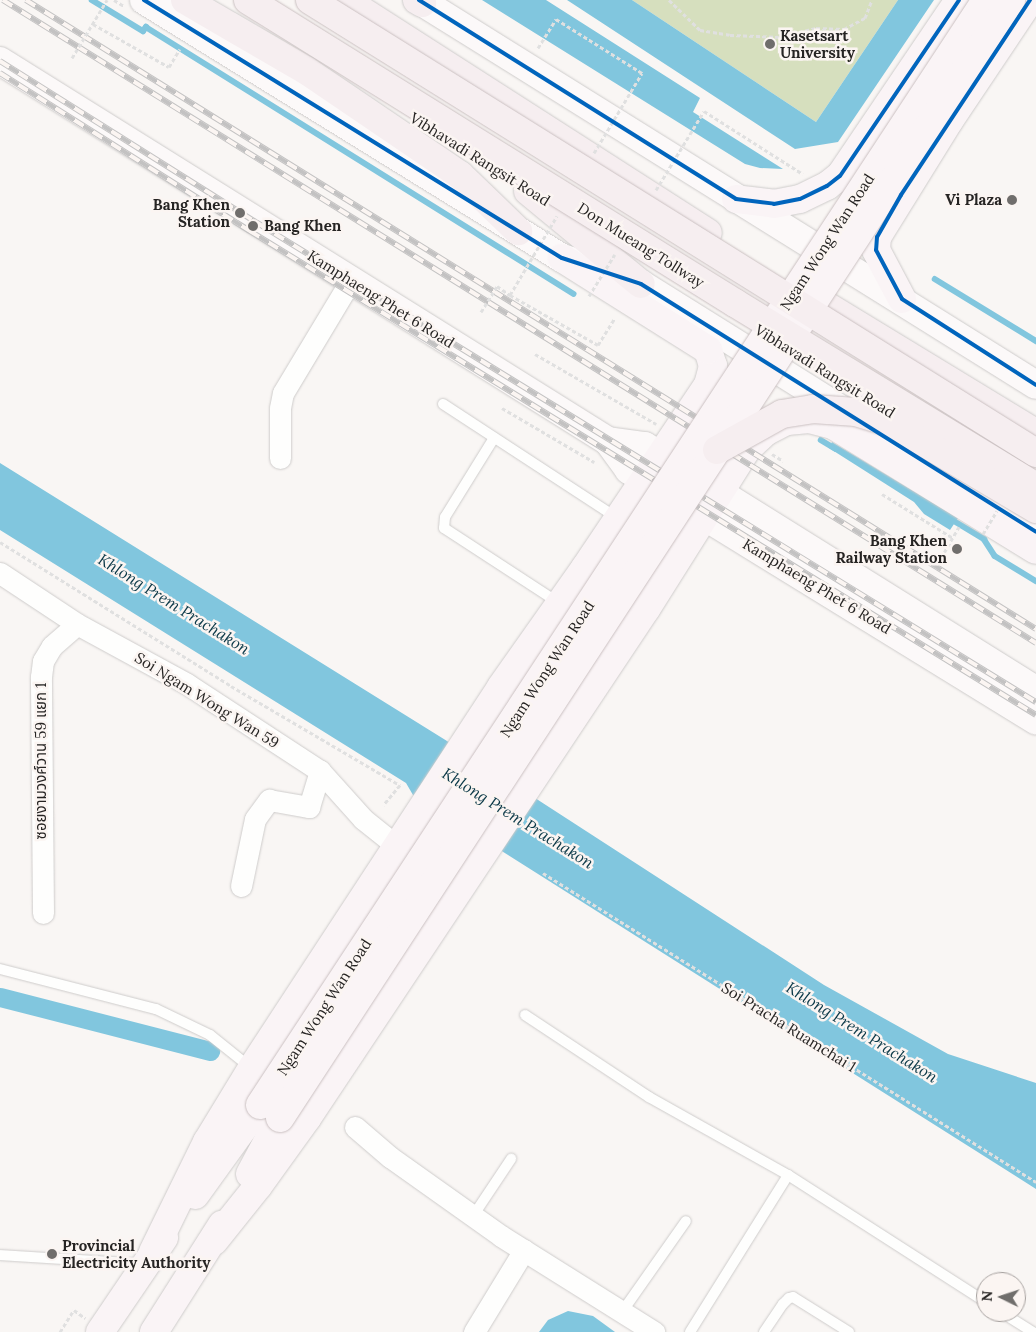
<!DOCTYPE html>
<meta charset="utf-8">
<style>
body{margin:0}
#map{position:relative;width:1036px;height:1332px;overflow:hidden;background:#f9f6f4;font-family:Lora,"Noto Sans Thai",serif}
div>[style]{position:absolute}
.green>*{inset:0;background:#d6dfbe}
.water>*{inset:0;background:#81c6de}
.stream>*{height:5.5px;margin:-2.75px;padding:0 2.75px;transform-origin:2.75px;border-radius:2.75px;background:#81c6de}
.canal>*{height:19px;margin:-9.5px;padding:0 9.5px;transform-origin:9.5px;border-radius:9.5px;background:#81c6de}
.path>*{height:3px;margin-top:-1.5px;transform-origin:0;background:repeating-linear-gradient(90deg,#e0e0e0 0 4px,transparent 0 6.5px)}
.roads{filter:drop-shadow(0 0 1px #cecccb) drop-shadow(0 0 1px #cecccb)}
.lane>*{height:10px;margin:-5px;padding:0 5px;transform-origin:5px;border-radius:5px;background:#fefefd}
.street>*{height:21px;margin:-10.5px;padding:0 10.5px;transform-origin:10.5px;border-radius:10.5px;background:#fefefd}
.secondary>*{height:28px;margin:-14px;padding:0 14px;transform-origin:14px;border-radius:14px;background:#fcf9f9}
.primary>*{height:28px;margin:-14px;padding:0 14px;transform-origin:14px;border-radius:14px;background:#faf4f6}
.highway>*{height:28px;margin:-14px;padding:0 14px;transform-origin:14px;border-radius:14px;background:#f6eef0}
.rail>*{height:5.5px;margin-top:-2.75px;transform-origin:0;background:repeating-linear-gradient(90deg,#fbf5f2 0 11px,#c3c2c2 0 22px);box-sizing:border-box;border-block:1px solid #c3c2c2}
.path-bridge>*{height:3px;margin-top:-1.5px;transform-origin:0;background:repeating-linear-gradient(90deg,#e0e0e0 0 4px,transparent 0 6.5px)}
.bridges{filter:drop-shadow(0 0 1px #cac0c1) drop-shadow(0 0 1px #cac0c1)}
.primary-bridge>*{height:28px;margin:-14px;padding:0 14px;transform-origin:14px;border-radius:14px;background:#faf4f6}
.highway-bridge>*{height:28px;margin:-14px;padding:0 14px;transform-origin:14px;border-radius:14px;background:#f6eef0}
.bus-1>*{height:4px;margin:-2px;padding:0 2px;transform-origin:2px;border-radius:2px;background:#0065bd}
.dots>*{width:14px;height:14px;translate:-50% -50%;box-sizing:border-box;border:2px solid #fbf5f2;border-radius:50%}
span{translate:-50% -50%;white-space:nowrap;text-align:center;line-height:1.15;-webkit-text-stroke:5px #fbf5f2;paint-order:stroke}
.poi-label{font-size:15px;color:#262423;font-weight:700}
.left{translate:0 -50%;text-align:left}
.right{translate:-100% -50%;text-align:right}
.street-label{font-size:15px;color:#262423}
.water-label{font-size:16px;color:#0a3847;font-style:italic}
.north{position:absolute;left:976px;top:1272px;width:50px;height:50px;box-sizing:border-box;background:#fbf5f2;border:1px solid #a6a19f;border-radius:50%;rotate:274deg;font-size:14px;font-weight:700;line-height:20px;text-align:center;color:#262423}
.north::after{content:'';display:block;margin:auto;width:18px;height:22px;background:#706e6c;clip-path:polygon(50% 0,100% 100%,50% 72%,0 100%)}
</style>
<div id="map">
<div class="green">
<div style="clip-path:polygon(632px 0,898px 0,816px 122px)"></div>
</div>
<div class="water">
<div style="clip-path:polygon(482px 0,546px 0,700px 98px,693px 112px,783px 169px,760px 168px,745px 164px)"></div>
<div style="clip-path:polygon(567px 0,632px 0,816px 122px,898px 0,934px 0,838px 142px,795px 149px)"></div>
<div style="clip-path:polygon(832px 442px,958px 518px,950px 530px,924px 514px,914px 502px,829px 448px)"></div>
<div style="clip-path:polygon(0 463px,447px 741px,824px 985px,948px 1054px,1036px 1083px,1036px 1189px,413px 795px,406px 783px,0 530px)"></div>
<div style="clip-path:polygon(568px 1311px,593px 1316px,615px 1332px,539px 1332px,548px 1320px)"></div>
</div>
<div class="stream">
<div style="left:92px;top:0;width:60px;rotate:31.3deg"></div>
<div style="left:143px;top:31px;width:5px;rotate:-53deg"></div>
<div style="left:146px;top:27px;width:504px;rotate:31.96deg"></div>
<div style="left:935px;top:279px;width:119px;rotate:31.5deg"></div>
<div style="left:821px;top:440px;width:17px;rotate:31deg"></div>
<div style="left:951px;top:519px;width:39px;rotate:31deg"></div>
<div style="left:984px;top:539px;width:20px;rotate:57deg"></div>
<div style="left:995px;top:556px;width:48px;rotate:31.4deg"></div>
</div>
<div class="canal">
<div style="left:0;top:997px;width:217px;rotate:14.4deg"></div>
</div>
<div class="path">
<div style="left:114px;top:0;width:12px;rotate:31deg"></div>
<div style="left:669px;top:0;width:43px;rotate:44.1deg"></div>
<div style="left:700px;top:30px;width:30px;rotate:9deg"></div>
<div style="left:730px;top:35px;width:50px;rotate:2.3deg"></div>
<div style="left:780px;top:37px;width:37px;rotate:-14deg"></div>
<div style="left:816px;top:28px;width:28px;rotate:2deg"></div>
<div style="left:844px;top:29px;width:24px;rotate:-28deg"></div>
<div style="left:865px;top:18px;width:19px;rotate:-69deg"></div>
<div style="left:93px;top:24px;width:87px;rotate:29.5deg"></div>
<div style="left:169px;top:67px;width:21px;rotate:-59deg"></div>
<div style="left:538px;top:48px;width:34px;rotate:-58deg"></div>
<div style="left:556px;top:19px;width:102px;rotate:32.1deg"></div>
<div style="left:704px;top:111px;width:117px;rotate:32.5deg"></div>
<div style="left:510px;top:295px;width:101px;rotate:29.6deg"></div>
<div style="left:598px;top:345px;width:32px;rotate:-58deg"></div>
<div style="left:535px;top:354px;width:140px;rotate:30deg"></div>
<div style="left:502px;top:408px;width:107px;rotate:30.4deg"></div>
<div style="left:772px;top:454px;width:13px;rotate:32deg"></div>
<div style="left:882px;top:494px;width:84px;rotate:31.8deg"></div>
<div style="left:0;top:542px;width:272px;rotate:31.9deg"></div>
<div style="left:231px;top:686px;width:196px;rotate:30.4deg"></div>
<div style="left:400px;top:785px;width:26px;rotate:130deg"></div>
<div style="left:941px;top:558px;width:36px;rotate:-60deg"></div>
<div style="left:543px;top:873px;width:582px;rotate:32.08deg"></div>
<div style="left:60px;top:1332px;width:26px;rotate:-58deg"></div>
<div style="left:74px;top:1310px;width:14px;rotate:36deg"></div>
</div>
<div class="roads">
<div class="lane">
<div style="left:443px;top:404px;width:208px;rotate:33.2deg"></div>
<div style="left:494px;top:438px;width:93px;rotate:121.8deg"></div>
<div style="left:445px;top:517px;width:11px;rotate:95deg"></div>
<div style="left:444px;top:528px;width:137px;rotate:33.1deg"></div>
<div style="left:0;top:969px;width:161px;rotate:14.4deg"></div>
<div style="left:156px;top:1009px;width:60px;rotate:25.7deg"></div>
<div style="left:210px;top:1035px;width:53px;rotate:38.8deg"></div>
<div style="left:525px;top:1015px;width:149px;rotate:33.5deg"></div>
<div style="left:649px;top:1097px;width:159px;rotate:29.3deg"></div>
<div style="left:473px;top:1216px;width:69px;rotate:-56.3deg"></div>
<div style="left:0;top:1255px;width:142px;rotate:3.6deg"></div>
<div style="left:622px;top:1312px;width:111px;rotate:-54.9deg"></div>
<div style="left:1001px;top:1312px;width:38px;rotate:32deg"></div>
<div style="left:690px;top:1332px;width:185px;rotate:-58deg"></div>
<div style="left:788px;top:1175px;width:235px;rotate:32.7deg"></div>
<div style="left:764px;top:1332px;width:34px;rotate:-56deg"></div>
<div style="left:783px;top:1304px;width:8px;rotate:-45deg"></div>
<div style="left:789px;top:1298px;width:4px;rotate:-14deg"></div>
<div style="left:793px;top:1297px;width:66px;rotate:32deg"></div>
</div>
<div class="street">
<div style="left:280px;top:458px;width:50px;rotate:-90deg"></div>
<div style="left:280px;top:408px;width:15px;rotate:-79deg"></div>
<div style="left:283px;top:393px;width:132px;rotate:-59deg"></div>
<div style="left:0;top:573px;width:92px;rotate:33.5deg"></div>
<div style="left:77px;top:624px;width:125px;rotate:28.6deg"></div>
<div style="left:187px;top:684px;width:159px;rotate:33.2deg"></div>
<div style="left:320px;top:771px;width:64px;rotate:48.1deg"></div>
<div style="left:363px;top:819px;width:45px;rotate:38.7deg"></div>
<div style="left:241px;top:886px;width:68px;rotate:-78.2deg"></div>
<div style="left:255px;top:819px;width:24px;rotate:-54deg"></div>
<div style="left:269px;top:800px;width:41px;rotate:9.9deg"></div>
<div style="left:309px;top:807px;width:38px;rotate:-73deg"></div>
<div style="left:43px;top:913px;width:236px;rotate:-90.5deg"></div>
<div style="left:41px;top:677px;width:16px;rotate:-83deg"></div>
<div style="left:43px;top:661px;width:17px;rotate:-59deg"></div>
<div style="left:52px;top:646px;width:33px;rotate:-41deg"></div>
<div style="left:355px;top:1127px;width:46px;rotate:40.6deg"></div>
<div style="left:390px;top:1157px;width:136px;rotate:35.4deg"></div>
<div style="left:501px;top:1236px;width:181px;rotate:32.1deg"></div>
<div style="left:474px;top:1332px;width:96px;rotate:-58.6deg"></div>
</div>
<div class="secondary">
<div style="left:144px;top:0;width:491px;rotate:31.7deg"></div>
<div style="left:562px;top:258px;width:83px;rotate:18.2deg"></div>
<div style="left:641px;top:284px;width:466px;rotate:32.1deg"></div>
<div style="left:419px;top:0;width:727px;rotate:31.96deg"></div>
<div style="left:0;top:61px;width:717px;rotate:32.01deg"></div>
<div style="left:608px;top:441px;width:36px;rotate:54deg"></div>
<div style="left:629px;top:470px;width:478px;rotate:31.6deg"></div>
<div style="left:608px;top:441px;width:37px;rotate:8deg"></div>
<div style="left:645px;top:446px;width:461px;rotate:32deg"></div>
</div>
<div class="primary">
<div style="left:736px;top:199px;width:38px;rotate:7deg"></div>
<div style="left:774px;top:204px;width:26px;rotate:-11deg"></div>
<div style="left:800px;top:199px;width:30px;rotate:-26deg"></div>
<div style="left:827px;top:186px;width:16px;rotate:-38deg"></div>
<div style="left:840px;top:176px;width:212px;rotate:-55.9deg"></div>
<div style="left:902px;top:299px;width:55px;rotate:-118deg"></div>
<div style="left:876px;top:250px;width:13px;rotate:-86deg"></div>
<div style="left:877px;top:237px;width:137px;rotate:-58.2deg"></div>
<div style="left:949px;top:121px;width:146px;rotate:-56.2deg"></div>
<div style="left:250px;top:1174px;width:64px;rotate:-61.8deg"></div>
<div style="left:195px;top:1195px;width:111px;rotate:-54.2deg"></div>
<div style="left:214px;top:1241px;width:70px;rotate:-51.3deg"></div>
<div style="left:258px;top:1186px;width:84px;rotate:-54.2deg"></div>
<div style="left:307px;top:1118px;width:612px;rotate:-56.34deg"></div>
<div style="left:646px;top:609px;width:188px;rotate:-57.8deg"></div>
<div style="left:746px;top:450px;width:26px;rotate:-43deg"></div>
<div style="left:765px;top:432px;width:25px;rotate:-27deg"></div>
<div style="left:787px;top:421px;width:22px;rotate:-5deg"></div>
<div style="left:809px;top:419px;width:25px;rotate:14deg"></div>
<div style="left:833px;top:425px;width:238px;rotate:31.6deg"></div>
<div style="left:153px;top:1252px;width:123px;rotate:-63.9deg"></div>
<div style="left:207px;top:1142px;width:87px;rotate:-58.7deg"></div>
<div style="left:252px;top:1068px;width:455px;rotate:-56.8deg"></div>
<div style="left:501px;top:687px;width:146px;rotate:-54.8deg"></div>
<div style="left:585px;top:568px;width:220px;rotate:-56.1deg"></div>
<div style="left:708px;top:385px;width:20px;rotate:-75deg"></div>
<div style="left:713px;top:366px;width:17px;rotate:-107deg"></div>
<div style="left:708px;top:350px;width:173px;rotate:-147.8deg"></div>
<div style="left:100px;top:1332px;width:114px;rotate:-55.8deg"></div>
<div style="left:154px;top:1332px;width:127px;rotate:-57.6deg"></div>
</div>
<div class="highway">
<div style="left:185px;top:0;width:141px;rotate:30.2deg"></div>
<div style="left:307px;top:71px;width:185px;rotate:34.2deg"></div>
<div style="left:460px;top:175px;width:81px;rotate:44deg"></div>
<div style="left:345px;top:0;width:431px;rotate:32.7deg"></div>
<div style="left:417px;top:0;width:6px;rotate:31deg"></div>
<div style="left:528px;top:191px;width:146px;rotate:39.5deg"></div>
<div style="left:802px;top:291px;width:274px;rotate:31.3deg"></div>
</div>
</div>
<div class="rail">
<div style="left:3px;top:0;width:1217px;rotate:31.9deg"></div>
<div style="left:26px;top:0;width:1190px;rotate:31.91deg"></div>
<div style="left:0;top:61px;width:302px;rotate:32.2deg"></div>
<div style="left:256px;top:222px;width:916px;rotate:31.61deg"></div>
<div style="left:0;top:73px;width:296px;rotate:32.3deg"></div>
<div style="left:250px;top:231px;width:923px;rotate:31.62deg"></div>
</div>
<div class="path-bridge">
<div style="left:72px;top:58px;width:68px;rotate:-58.9deg"></div>
<div style="left:594px;top:153px;width:93px;rotate:-59deg"></div>
<div style="left:656px;top:190px;width:92px;rotate:-58.7deg"></div>
<div style="left:589px;top:296px;width:49px;rotate:-58.2deg"></div>
<div style="left:481px;top:312px;width:31px;rotate:-58deg"></div>
<div style="left:497px;top:286px;width:16px;rotate:35deg"></div>
<div style="left:510px;top:295px;width:92px;rotate:-59.3deg"></div>
<div style="left:983px;top:534px;width:27px;rotate:-59deg"></div>
</div>
<div class="bridges">
<div class="primary-bridge">
<div style="left:260px;top:1105px;width:1322px;rotate:-56.69deg"></div>
<div style="left:280px;top:1118px;width:1336px;rotate:-56.82deg"></div>
</div>
<div class="highway-bridge">
<div style="left:248px;top:0;width:574px;rotate:31.89deg"></div>
<div style="left:735px;top:303px;width:353px;rotate:31.4deg"></div>
<div style="left:310px;top:0;width:856px;rotate:31.96deg"></div>
<div style="left:717px;top:450px;width:74px;rotate:-29deg"></div>
<div style="left:782px;top:414px;width:31px;rotate:-9deg"></div>
<div style="left:813px;top:409px;width:43px;rotate:4deg"></div>
<div style="left:856px;top:412px;width:37px;rotate:17deg"></div>
<div style="left:891px;top:423px;width:169px;rotate:30.7deg"></div>
</div>
</div>
<div class="bus-1">
<div style="left:144px;top:0;width:491px;rotate:31.7deg"></div>
<div style="left:562px;top:258px;width:83px;rotate:18.2deg"></div>
<div style="left:641px;top:284px;width:466px;rotate:32.1deg"></div>
<div style="left:419px;top:0;width:374px;rotate:32.1deg"></div>
<div style="left:736px;top:199px;width:38px;rotate:7deg"></div>
<div style="left:774px;top:204px;width:26px;rotate:-11deg"></div>
<div style="left:800px;top:199px;width:30px;rotate:-26deg"></div>
<div style="left:827px;top:186px;width:16px;rotate:-38deg"></div>
<div style="left:840px;top:176px;width:212px;rotate:-55.9deg"></div>
<div style="left:1030px;top:0;width:234px;rotate:123.5deg"></div>
<div style="left:901px;top:195px;width:48px;rotate:119.7deg"></div>
<div style="left:877px;top:237px;width:13px;rotate:94deg"></div>
<div style="left:876px;top:250px;width:55px;rotate:62deg"></div>
<div style="left:902px;top:299px;width:159px;rotate:32.7deg"></div>
</div>
<div class="dots">
<div style="left:770px;top:44px;background:#706e6c"></div>
<div style="left:1012px;top:200px;background:#706e6c"></div>
<div style="left:240px;top:213px;background:#706e6c"></div>
<div style="left:253px;top:226px;background:#706e6c"></div>
<div style="left:957px;top:549px;background:#706e6c"></div>
<div style="left:52px;top:1254px;background:#706e6c"></div>
</div>
<div class="poi-label">
<span class="left" style="left:780px;top:44px">Kasetsart<br>University</span>
<span class="right" style="left:1002px;top:200px">Vi Plaza</span>
<span class="right" style="left:230px;top:213px">Bang Khen<br>Station</span>
<span class="left" style="left:264px;top:226px">Bang Khen</span>
<span class="right" style="left:947px;top:549px">Bang Khen<br>Railway Station</span>
<span class="left" style="left:62px;top:1254px">Provincial<br>Electricity Authority</span>
</div>
<div class="street-label">
<span style="left:480px;top:159px;rotate:32deg">Vibhavadi Rangsit Road</span>
<span style="left:827px;top:242px;rotate:-57deg">Ngam Wong Wan Road</span>
<span style="left:641px;top:245px;rotate:32deg">Don Mueang Tollway</span>
<span style="left:381px;top:299px;rotate:32deg">Kamphaeng Phet 6 Road</span>
<span style="left:825px;top:371px;rotate:32deg">Vibhavadi Rangsit Road</span>
<span style="left:817px;top:586px;rotate:31deg">Kamphaeng Phet 6 Road</span>
<span style="left:547px;top:669px;rotate:-57deg">Ngam Wong Wan Road</span>
<span style="left:207px;top:700px;rotate:32deg">Soi Ngam Wong Wan 59</span>
<span style="left:41px;top:761px;rotate:-90deg">ซอยงามวงศ์วาน 59 แยก 1</span>
<span style="left:324px;top:1007px;rotate:-57deg">Ngam Wong Wan Road</span>
<span style="left:789px;top:1027px;rotate:32deg">Soi Pracha Ruamchai 1</span>
</div>
<div class="water-label">
<span style="left:174px;top:604px;rotate:32deg">Khlong Prem Prachakon</span>
<span style="left:518px;top:818px;rotate:32deg">Khlong Prem Prachakon</span>
<span style="left:862px;top:1032px;rotate:32deg">Khlong Prem Prachakon</span>
</div>
<div class="north">N</div>
</div>
